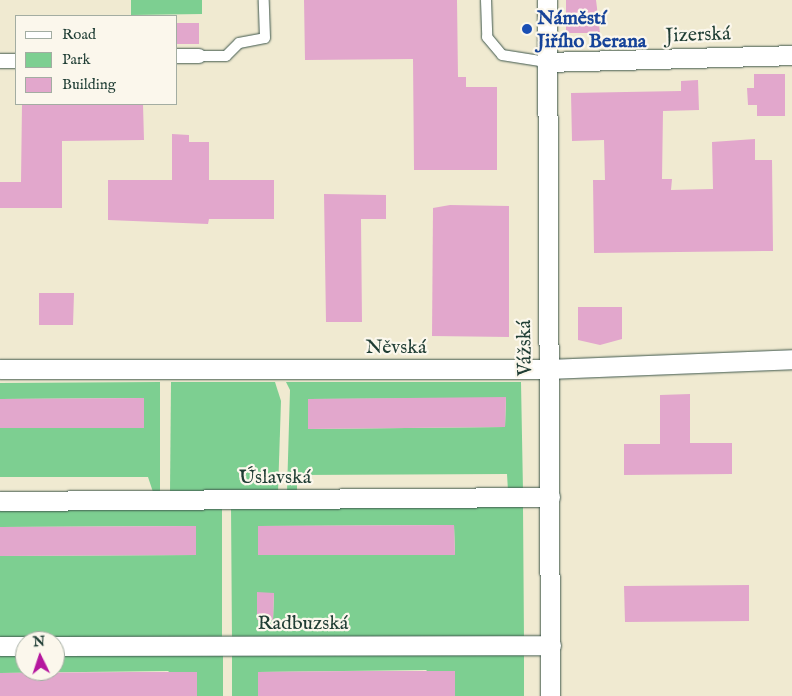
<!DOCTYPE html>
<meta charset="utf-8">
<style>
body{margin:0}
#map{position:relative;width:792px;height:696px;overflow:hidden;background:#f0ead1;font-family:"IM FELL English",serif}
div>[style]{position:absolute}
.green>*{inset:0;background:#7dcf91}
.building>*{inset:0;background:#e2a7cc}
.roads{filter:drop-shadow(0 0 1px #3e574c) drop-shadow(0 0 1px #3e574c)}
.service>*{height:10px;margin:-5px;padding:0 5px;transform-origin:5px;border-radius:5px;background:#fff}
.pedestrian>*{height:14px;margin:-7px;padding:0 7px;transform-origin:7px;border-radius:7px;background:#fff}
.minor>*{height:19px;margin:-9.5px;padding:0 9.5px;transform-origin:9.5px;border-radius:9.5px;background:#fff}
.dots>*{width:14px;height:14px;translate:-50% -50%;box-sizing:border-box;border:2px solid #fbf7ec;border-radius:50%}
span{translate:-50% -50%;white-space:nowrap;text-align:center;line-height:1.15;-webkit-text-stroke:4.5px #fbf7ec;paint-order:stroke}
.transit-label{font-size:20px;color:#164399;font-weight:700}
.left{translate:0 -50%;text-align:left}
.street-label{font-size:20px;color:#1f3d34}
.legend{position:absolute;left:15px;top:15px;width:162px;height:90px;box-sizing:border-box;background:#fbf7ec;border:1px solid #a3ada2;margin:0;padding:6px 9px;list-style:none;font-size:15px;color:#1f3d34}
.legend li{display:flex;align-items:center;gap:10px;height:25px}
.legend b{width:25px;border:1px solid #a3ada2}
.north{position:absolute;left:15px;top:631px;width:50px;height:50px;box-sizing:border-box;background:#fbf7ec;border:1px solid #a3ada2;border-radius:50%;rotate:356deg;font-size:14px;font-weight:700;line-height:20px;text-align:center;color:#1f3d34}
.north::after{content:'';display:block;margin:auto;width:18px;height:22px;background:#b5179e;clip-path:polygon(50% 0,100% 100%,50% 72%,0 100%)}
</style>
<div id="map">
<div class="green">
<div style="clip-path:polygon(131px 0,202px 0,202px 14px,131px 15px)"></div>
<div style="clip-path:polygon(160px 382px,160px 492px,153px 492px,148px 477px,0 477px,0 428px,144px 427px,144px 398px,0 399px,0 383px)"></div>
<div style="clip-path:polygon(171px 382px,275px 382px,281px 401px,278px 492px,170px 492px)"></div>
<div style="clip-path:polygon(evenodd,286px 382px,521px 382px,523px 491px,508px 491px,507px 474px,297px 475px,297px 492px,287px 492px,290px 390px,286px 382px,506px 398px,505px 427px,308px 429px,308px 399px,506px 398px)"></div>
<div style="clip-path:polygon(evenodd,523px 506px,524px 639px,232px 639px,231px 507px,523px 506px,454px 525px,455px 554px,258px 555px,258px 526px,454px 525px,523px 506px,257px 593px,274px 593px,273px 620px,257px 620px,257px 593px)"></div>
<div style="clip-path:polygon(222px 507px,222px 638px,0 639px,0 556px,196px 555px,196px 526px,0 527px,0 508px)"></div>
<div style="clip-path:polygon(524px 653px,524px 696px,455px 696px,426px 670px,258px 672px,258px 696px,232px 696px,232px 654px)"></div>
<div style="clip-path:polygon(0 654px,25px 654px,25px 671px,55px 671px,55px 654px,223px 654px,223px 696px,197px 696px,168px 671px,0 673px)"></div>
</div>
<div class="building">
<div style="clip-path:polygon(304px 0,457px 0,458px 77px,466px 77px,466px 87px,497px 87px,497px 170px,414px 170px,413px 59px,305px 60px)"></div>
<div style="clip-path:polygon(566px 0,596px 0,600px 33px,566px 33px)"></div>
<div style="clip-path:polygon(176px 23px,199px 23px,199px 44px,176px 44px)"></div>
<div style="clip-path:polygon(754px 74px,785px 74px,785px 116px,757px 116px,757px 105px,748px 105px,747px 88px,754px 88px)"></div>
<div style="clip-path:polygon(698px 80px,699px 110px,663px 111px,662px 179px,672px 179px,671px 190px,713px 189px,712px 142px,755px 139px,755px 160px,772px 160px,773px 251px,594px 253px,593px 180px,605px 180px,604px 140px,572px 141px,571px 93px,681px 91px,681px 81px)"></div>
<div style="clip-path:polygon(22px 104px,143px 104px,144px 140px,62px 141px,62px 208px,0 208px,0 182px,21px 182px)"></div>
<div style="clip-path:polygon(172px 134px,189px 135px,189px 142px,209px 142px,209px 180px,274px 180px,274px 219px,209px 219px,208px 224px,108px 220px,108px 180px,172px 180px)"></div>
<div style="clip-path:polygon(324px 194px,386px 195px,386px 219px,361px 219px,362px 322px,326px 322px)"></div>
<div style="clip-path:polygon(450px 205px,509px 206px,509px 337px,432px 336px,433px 208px)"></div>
<div style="clip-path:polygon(39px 293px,74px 293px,73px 325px,39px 325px)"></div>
<div style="clip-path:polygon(578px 307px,622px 307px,622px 339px,600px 345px,578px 340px)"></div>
<div style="clip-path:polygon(690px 394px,690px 443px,732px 443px,732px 474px,624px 475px,624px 444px,660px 444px,660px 395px)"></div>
<div style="clip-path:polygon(506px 397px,505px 427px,308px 429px,308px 399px)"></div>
<div style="clip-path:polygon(144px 398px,144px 428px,0 428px,0 399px)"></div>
<div style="clip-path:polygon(454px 525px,455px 555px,258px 555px,258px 526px)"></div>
<div style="clip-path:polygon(196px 526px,196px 555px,0 556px,0 527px)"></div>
<div style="clip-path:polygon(749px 585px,749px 621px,625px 622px,624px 586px)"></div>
<div style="clip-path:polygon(257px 592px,274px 593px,273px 620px,257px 620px)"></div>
<div style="clip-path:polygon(354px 671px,455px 671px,455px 696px,258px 696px,258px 672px)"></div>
<div style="clip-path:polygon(131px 672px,197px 672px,197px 696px,0 696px,0 673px)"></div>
</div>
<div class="roads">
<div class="service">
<div style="left:486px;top:0;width:37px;rotate:88deg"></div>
<div style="left:487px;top:37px;width:23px;rotate:50deg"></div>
<div style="left:502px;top:55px;width:45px;rotate:9deg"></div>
<div style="left:199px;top:56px;width:27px"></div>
<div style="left:226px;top:56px;width:18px;rotate:-45deg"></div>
<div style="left:239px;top:43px;width:26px;rotate:-11deg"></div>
<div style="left:265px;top:38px;width:38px;rotate:-92deg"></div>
</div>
<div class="pedestrian">
<div style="left:176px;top:56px;width:23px"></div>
<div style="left:0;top:61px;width:16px"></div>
</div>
<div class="minor">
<div style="left:547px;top:0;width:696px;rotate:89.75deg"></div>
<div style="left:546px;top:62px;width:246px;rotate:-1.6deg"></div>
<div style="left:0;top:369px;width:548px"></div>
<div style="left:548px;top:369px;width:244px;rotate:-2.3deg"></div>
<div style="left:0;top:501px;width:550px;rotate:-0.42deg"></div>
<div style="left:0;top:646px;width:25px"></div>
<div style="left:55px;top:646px;width:496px;rotate:-0.1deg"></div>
</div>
</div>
<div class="dots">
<div style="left:527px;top:29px;background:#1a4fb4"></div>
</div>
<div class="transit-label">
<span class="left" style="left:537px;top:30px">Náměstí<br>Jiřího Berana</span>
</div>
<div class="street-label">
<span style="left:698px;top:35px;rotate:-2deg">Jizerská</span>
<span style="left:396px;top:347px">Něvská</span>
<span style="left:525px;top:348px;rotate:-91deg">Vážská</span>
<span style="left:275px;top:477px">Úslavská</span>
<span style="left:303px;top:623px">Radbuzská</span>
</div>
<ul class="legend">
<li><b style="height:6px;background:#fff"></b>Road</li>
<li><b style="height:14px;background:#7dcf91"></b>Park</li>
<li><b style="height:14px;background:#e2a7cc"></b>Building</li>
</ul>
<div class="north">N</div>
</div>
